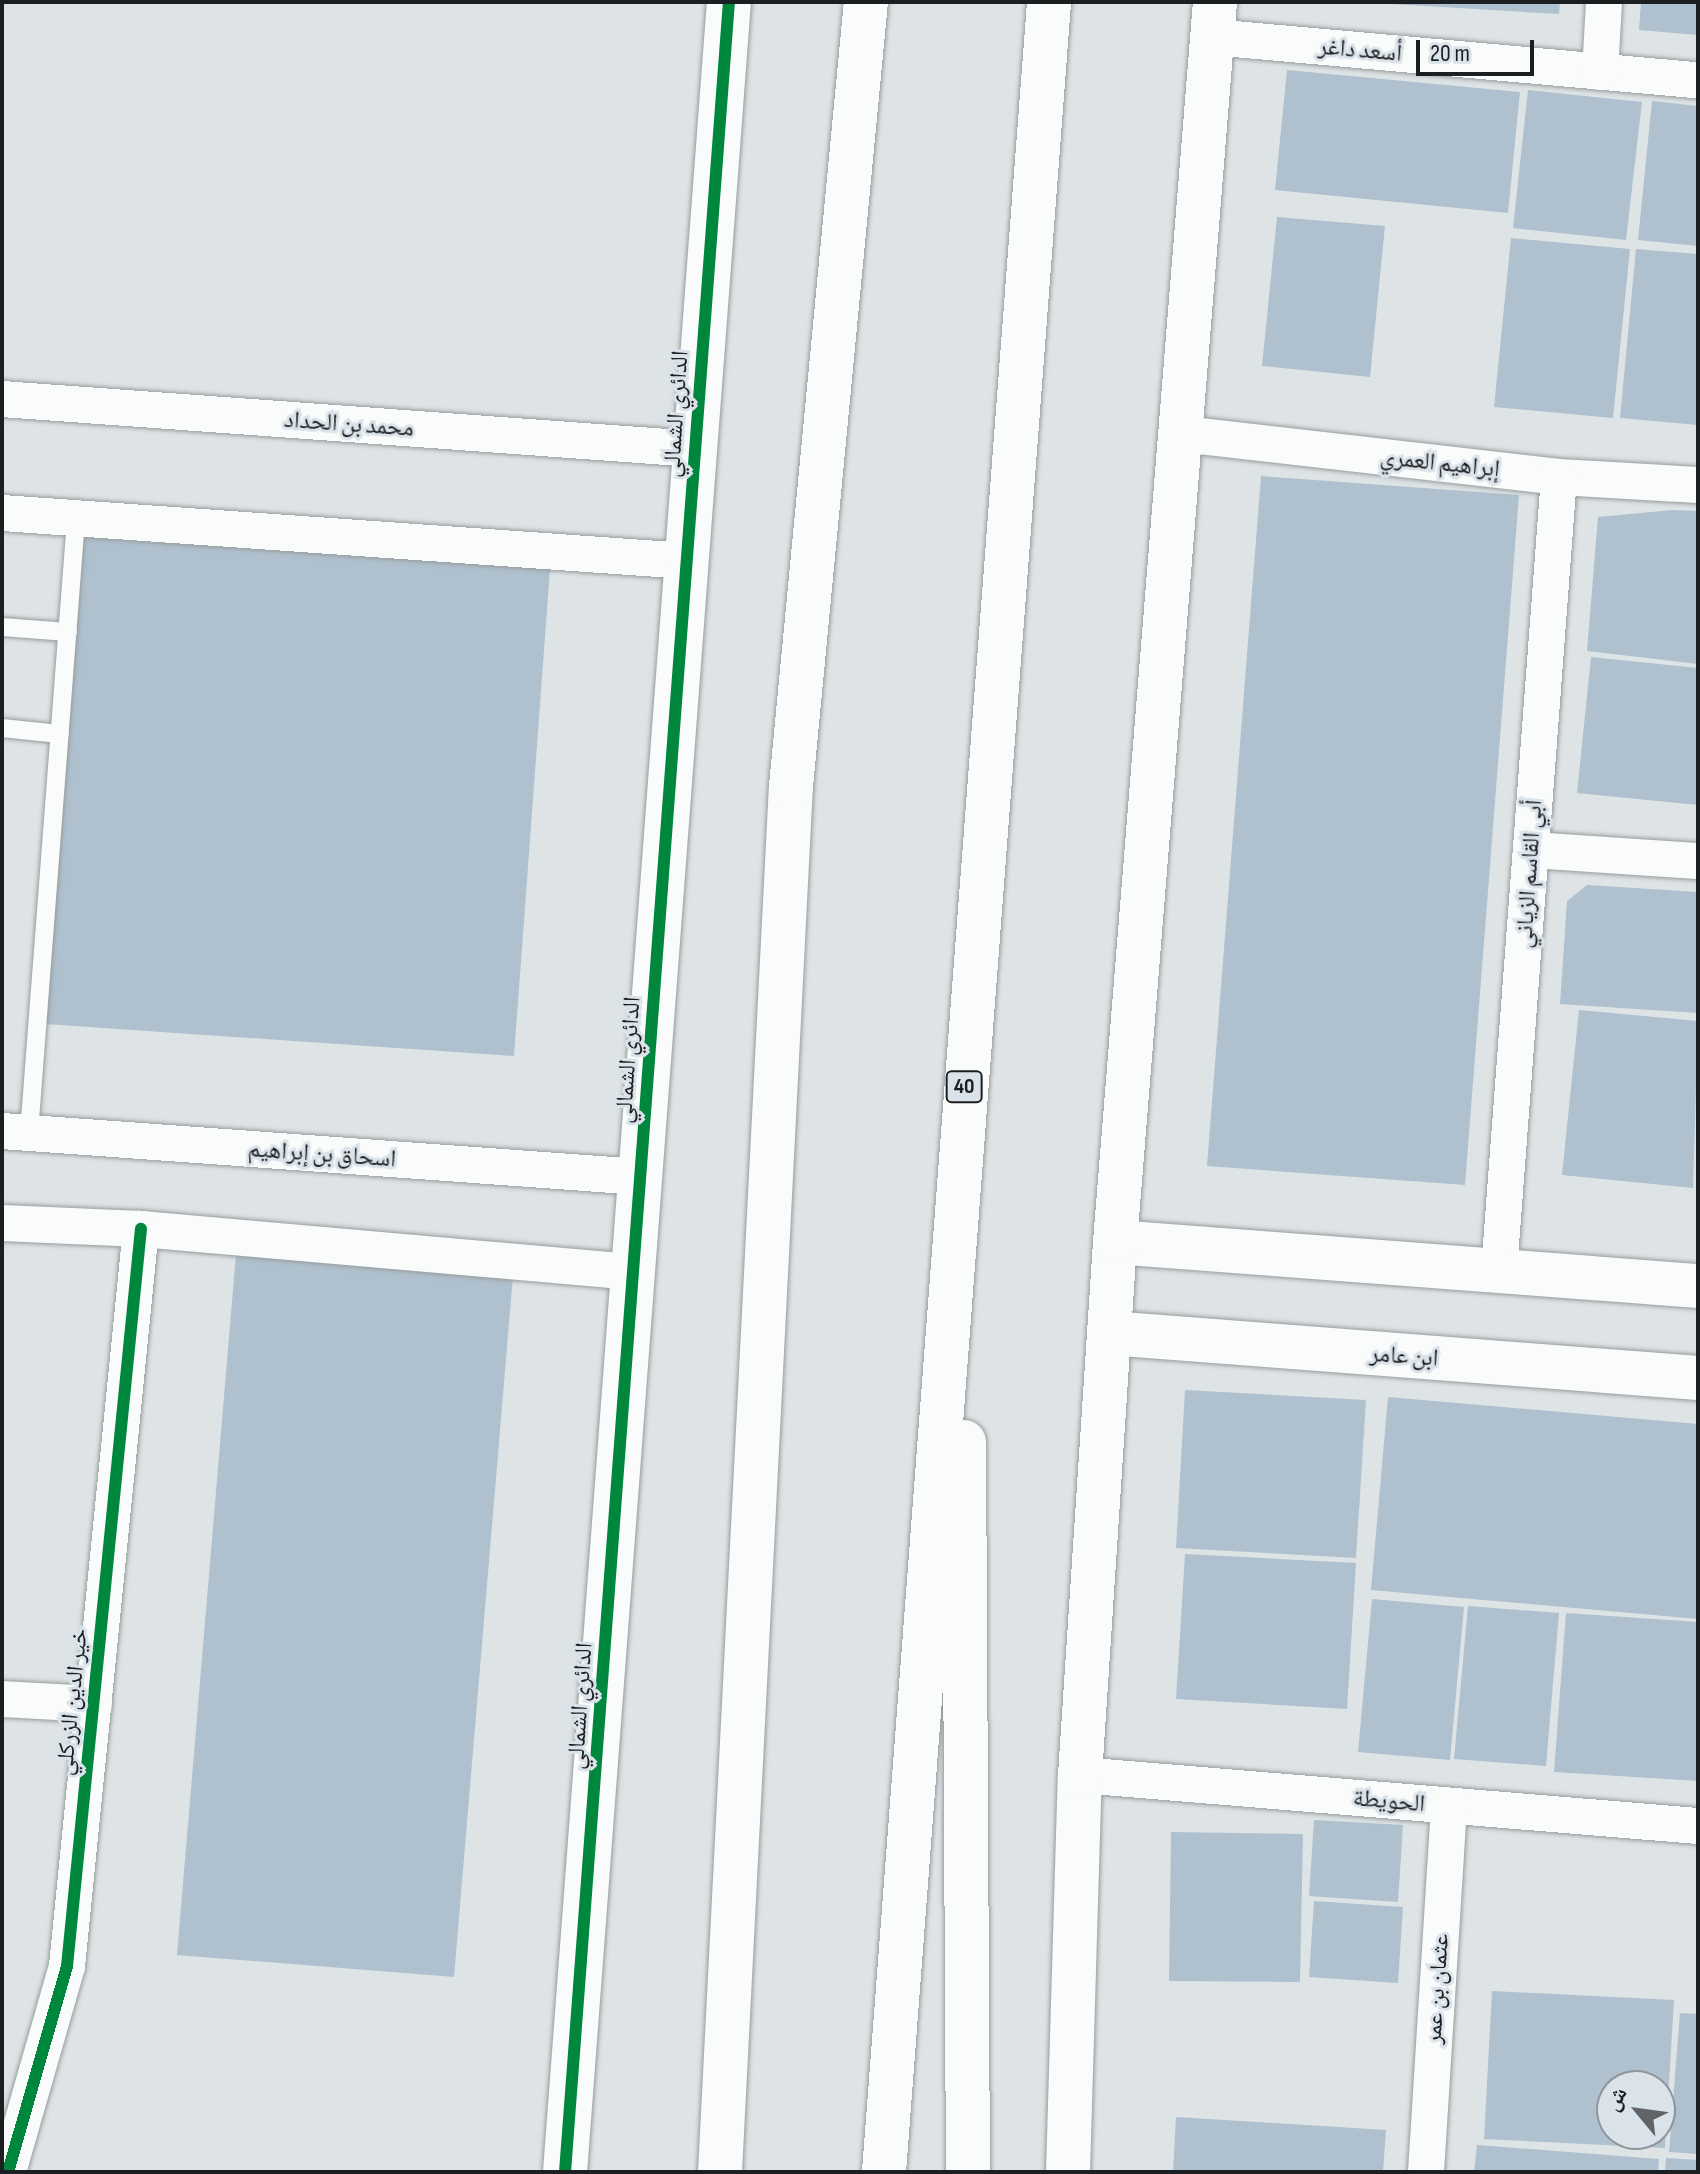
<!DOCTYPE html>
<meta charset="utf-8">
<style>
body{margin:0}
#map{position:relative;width:1700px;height:2174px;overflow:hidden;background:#dee3e6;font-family:"Sofia Sans Condensed","Noto Naskh Arabic",sans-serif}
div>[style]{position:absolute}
.building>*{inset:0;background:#afc1ce}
.roads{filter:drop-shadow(0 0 2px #989c9e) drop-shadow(0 0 2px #989c9e)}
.lane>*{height:18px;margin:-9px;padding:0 9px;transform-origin:9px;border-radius:9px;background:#fafbfb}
.street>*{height:36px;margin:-18px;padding:0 18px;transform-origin:18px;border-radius:18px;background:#fafbfb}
.secondary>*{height:44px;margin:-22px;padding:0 22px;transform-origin:22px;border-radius:22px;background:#fafbfb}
.primary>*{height:44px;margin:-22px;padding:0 22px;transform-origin:22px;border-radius:22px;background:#fafbfb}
.highway>*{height:44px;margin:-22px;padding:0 22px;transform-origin:22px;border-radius:22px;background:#fafbfb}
.cycleway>*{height:12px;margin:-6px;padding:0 6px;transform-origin:6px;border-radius:6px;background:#00873e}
span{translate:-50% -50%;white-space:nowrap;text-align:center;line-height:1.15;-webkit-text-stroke:6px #dbe3ea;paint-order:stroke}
.shield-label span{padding:2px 6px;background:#dbe3ea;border:2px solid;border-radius:6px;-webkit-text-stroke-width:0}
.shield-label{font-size:22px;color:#1c1f21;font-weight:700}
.street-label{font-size:24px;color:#1c1f21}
.frame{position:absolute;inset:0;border:4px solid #1c1f21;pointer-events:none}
.north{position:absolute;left:1596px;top:2070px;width:80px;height:80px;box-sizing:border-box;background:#dbe3ea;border:2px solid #8f959a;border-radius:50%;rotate:299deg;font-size:22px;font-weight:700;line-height:32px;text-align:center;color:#1c1f21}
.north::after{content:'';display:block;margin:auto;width:28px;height:36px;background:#606466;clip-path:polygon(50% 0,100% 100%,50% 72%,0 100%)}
.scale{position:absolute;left:1416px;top:40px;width:118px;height:36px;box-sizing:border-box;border:4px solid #1c1f21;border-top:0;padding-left:10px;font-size:24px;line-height:28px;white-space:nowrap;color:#1c1f21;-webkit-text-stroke:6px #dbe3ea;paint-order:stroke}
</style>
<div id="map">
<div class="building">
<div style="clip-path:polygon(1357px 2px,1560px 2px,1559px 14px)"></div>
<div style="clip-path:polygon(1641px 2px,1698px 2px,1698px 35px,1639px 30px)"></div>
<div style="clip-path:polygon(1287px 70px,1520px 92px,1508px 213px,1275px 190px)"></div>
<div style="clip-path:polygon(1528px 90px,1642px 102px,1626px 240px,1513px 228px)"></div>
<div style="clip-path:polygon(1652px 101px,1698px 106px,1698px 246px,1638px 240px)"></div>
<div style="clip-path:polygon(1277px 217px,1385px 226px,1370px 377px,1262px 366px)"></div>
<div style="clip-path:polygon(1511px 238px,1630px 249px,1613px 418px,1494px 407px)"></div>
<div style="clip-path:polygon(1636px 249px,1698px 254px,1698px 425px,1620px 418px)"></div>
<div style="clip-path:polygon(1261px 476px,1519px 495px,1465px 1185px,1207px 1166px)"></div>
<div style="clip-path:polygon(1673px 510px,1698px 511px,1698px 664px,1587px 651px,1598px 517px)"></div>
<div style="clip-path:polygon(80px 537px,550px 569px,514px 1056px,45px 1024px)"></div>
<div style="clip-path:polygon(1591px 657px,1698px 668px,1698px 805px,1577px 793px)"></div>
<div style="clip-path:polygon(1587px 885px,1698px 892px,1698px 1013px,1560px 1004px,1567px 901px)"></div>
<div style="clip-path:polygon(1579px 1010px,1698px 1021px,1693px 1188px,1562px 1175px)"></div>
<div style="clip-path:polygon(236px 1254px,513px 1276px,454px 1977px,177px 1955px)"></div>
<div style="clip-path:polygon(1185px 1390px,1366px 1400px,1356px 1558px,1176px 1548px)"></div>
<div style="clip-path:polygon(1388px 1397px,1698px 1424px,1698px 1619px,1371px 1590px)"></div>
<div style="clip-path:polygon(1185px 1554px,1356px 1563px,1347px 1709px,1176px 1699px)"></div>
<div style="clip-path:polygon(1372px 1599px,1464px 1607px,1450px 1760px,1358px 1752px)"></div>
<div style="clip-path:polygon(1468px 1606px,1559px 1613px,1546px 1766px,1454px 1759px)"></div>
<div style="clip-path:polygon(1566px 1613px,1698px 1622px,1698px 1781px,1554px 1772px)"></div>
<div style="clip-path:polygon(1314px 1820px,1403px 1825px,1398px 1902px,1309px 1896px)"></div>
<div style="clip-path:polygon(1171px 1832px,1303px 1834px,1300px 1982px,1169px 1981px)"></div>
<div style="clip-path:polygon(1314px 1901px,1403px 1907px,1398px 1983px,1309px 1977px)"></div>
<div style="clip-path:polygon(evenodd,1492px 1991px,1674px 2000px,1665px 2148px,1484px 2139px,1492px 1991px,1612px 2086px,1660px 2086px,1660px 2134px,1612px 2134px,1612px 2086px)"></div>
<div style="clip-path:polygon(1680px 2013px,1698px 2014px,1698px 2154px,1669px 2152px)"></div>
<div style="clip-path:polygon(1176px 2117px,1386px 2130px,1383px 2172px,1173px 2172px)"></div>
<div style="clip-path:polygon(1477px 2145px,1659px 2159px,1658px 2172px,1474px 2172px)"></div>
<div style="clip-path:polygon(1666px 2158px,1698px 2160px,1698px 2172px,1665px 2172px)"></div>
</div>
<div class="roads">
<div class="lane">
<div style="left:2px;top:627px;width:66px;rotate:4.3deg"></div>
<div style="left:2px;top:728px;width:58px;rotate:5.9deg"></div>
<div style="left:29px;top:1133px;width:616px;rotate:-85.62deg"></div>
</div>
<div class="street">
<div style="left:1212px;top:37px;width:488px;rotate:5.1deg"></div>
<div style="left:1600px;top:72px;width:70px;rotate:-86.7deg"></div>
<div style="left:2px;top:399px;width:695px;rotate:4.13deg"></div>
<div style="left:1182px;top:434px;width:379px;rotate:6.5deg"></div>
<div style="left:1559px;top:477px;width:139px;rotate:3.3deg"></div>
<div style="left:2px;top:513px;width:687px;rotate:4.01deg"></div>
<div style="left:1531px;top:850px;width:167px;rotate:3.8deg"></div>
<div style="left:2px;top:1131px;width:641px;rotate:4.12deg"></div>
<div style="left:2px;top:1223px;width:139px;rotate:2.5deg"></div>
<div style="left:141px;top:1229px;width:495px;rotate:5deg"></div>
<div style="left:1499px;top:1271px;width:796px;rotate:-85.68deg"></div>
<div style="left:2px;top:1699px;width:92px;rotate:3.1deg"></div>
<div style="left:1080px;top:1775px;width:620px;rotate:4.72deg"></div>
<div style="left:8px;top:2172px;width:214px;rotate:-74deg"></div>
<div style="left:67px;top:1966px;width:741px;rotate:-84.27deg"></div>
<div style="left:1426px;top:2172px;width:367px;rotate:-86.4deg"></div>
</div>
<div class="secondary">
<div style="left:1115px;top:1242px;width:585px;rotate:4.32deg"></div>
<div style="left:1109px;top:1333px;width:591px;rotate:4.37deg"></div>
<div style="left:565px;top:2172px;width:2176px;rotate:-85.68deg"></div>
</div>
<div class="primary">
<div style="left:1068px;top:2172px;width:397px;rotate:-88.3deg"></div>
<div style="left:1080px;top:1775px;width:534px;rotate:-86.24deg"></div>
<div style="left:1115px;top:1242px;width:1244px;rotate:-85.39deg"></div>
</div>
<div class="highway">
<div style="left:964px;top:1442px;width:730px;rotate:89.69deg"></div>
<div style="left:720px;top:2172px;width:1388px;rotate:-87.07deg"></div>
<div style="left:791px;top:786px;width:788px;rotate:-84.54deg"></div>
<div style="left:884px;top:2172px;width:2176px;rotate:-85.65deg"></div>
</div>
</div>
<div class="cycleway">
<div style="left:8px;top:2172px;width:214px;rotate:-74deg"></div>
<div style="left:67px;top:1966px;width:741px;rotate:-84.27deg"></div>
<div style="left:565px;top:2172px;width:2176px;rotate:-85.68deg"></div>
</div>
<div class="shield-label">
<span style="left:964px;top:1087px">40</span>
</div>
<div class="street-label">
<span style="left:1360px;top:50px;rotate:5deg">أسعد داغر</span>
<span style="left:676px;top:414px;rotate:-86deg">الدائري الشمالي</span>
<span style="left:349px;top:424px;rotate:4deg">محمد بن الحداد</span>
<span style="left:1440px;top:463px;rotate:6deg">إبراهيم العمري</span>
<span style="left:1529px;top:874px;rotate:-86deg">أبي القاسم الزياني</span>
<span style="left:628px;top:1060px;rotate:-86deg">الدائري الشمالي</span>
<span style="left:322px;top:1154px;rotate:4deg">اسحاق بن إبراهيم</span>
<span style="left:1404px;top:1356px;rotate:4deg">ابن عامر</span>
<span style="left:72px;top:1702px;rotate:-84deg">خير الدين الزركلي</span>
<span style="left:580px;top:1706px;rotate:-86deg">الدائري الشمالي</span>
<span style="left:1389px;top:1801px;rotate:5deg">الحويطة</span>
<span style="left:1437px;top:1989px;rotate:-86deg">عثمان بن عمر</span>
</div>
<div class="frame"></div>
<div class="north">ش</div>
<div class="scale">20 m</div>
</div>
